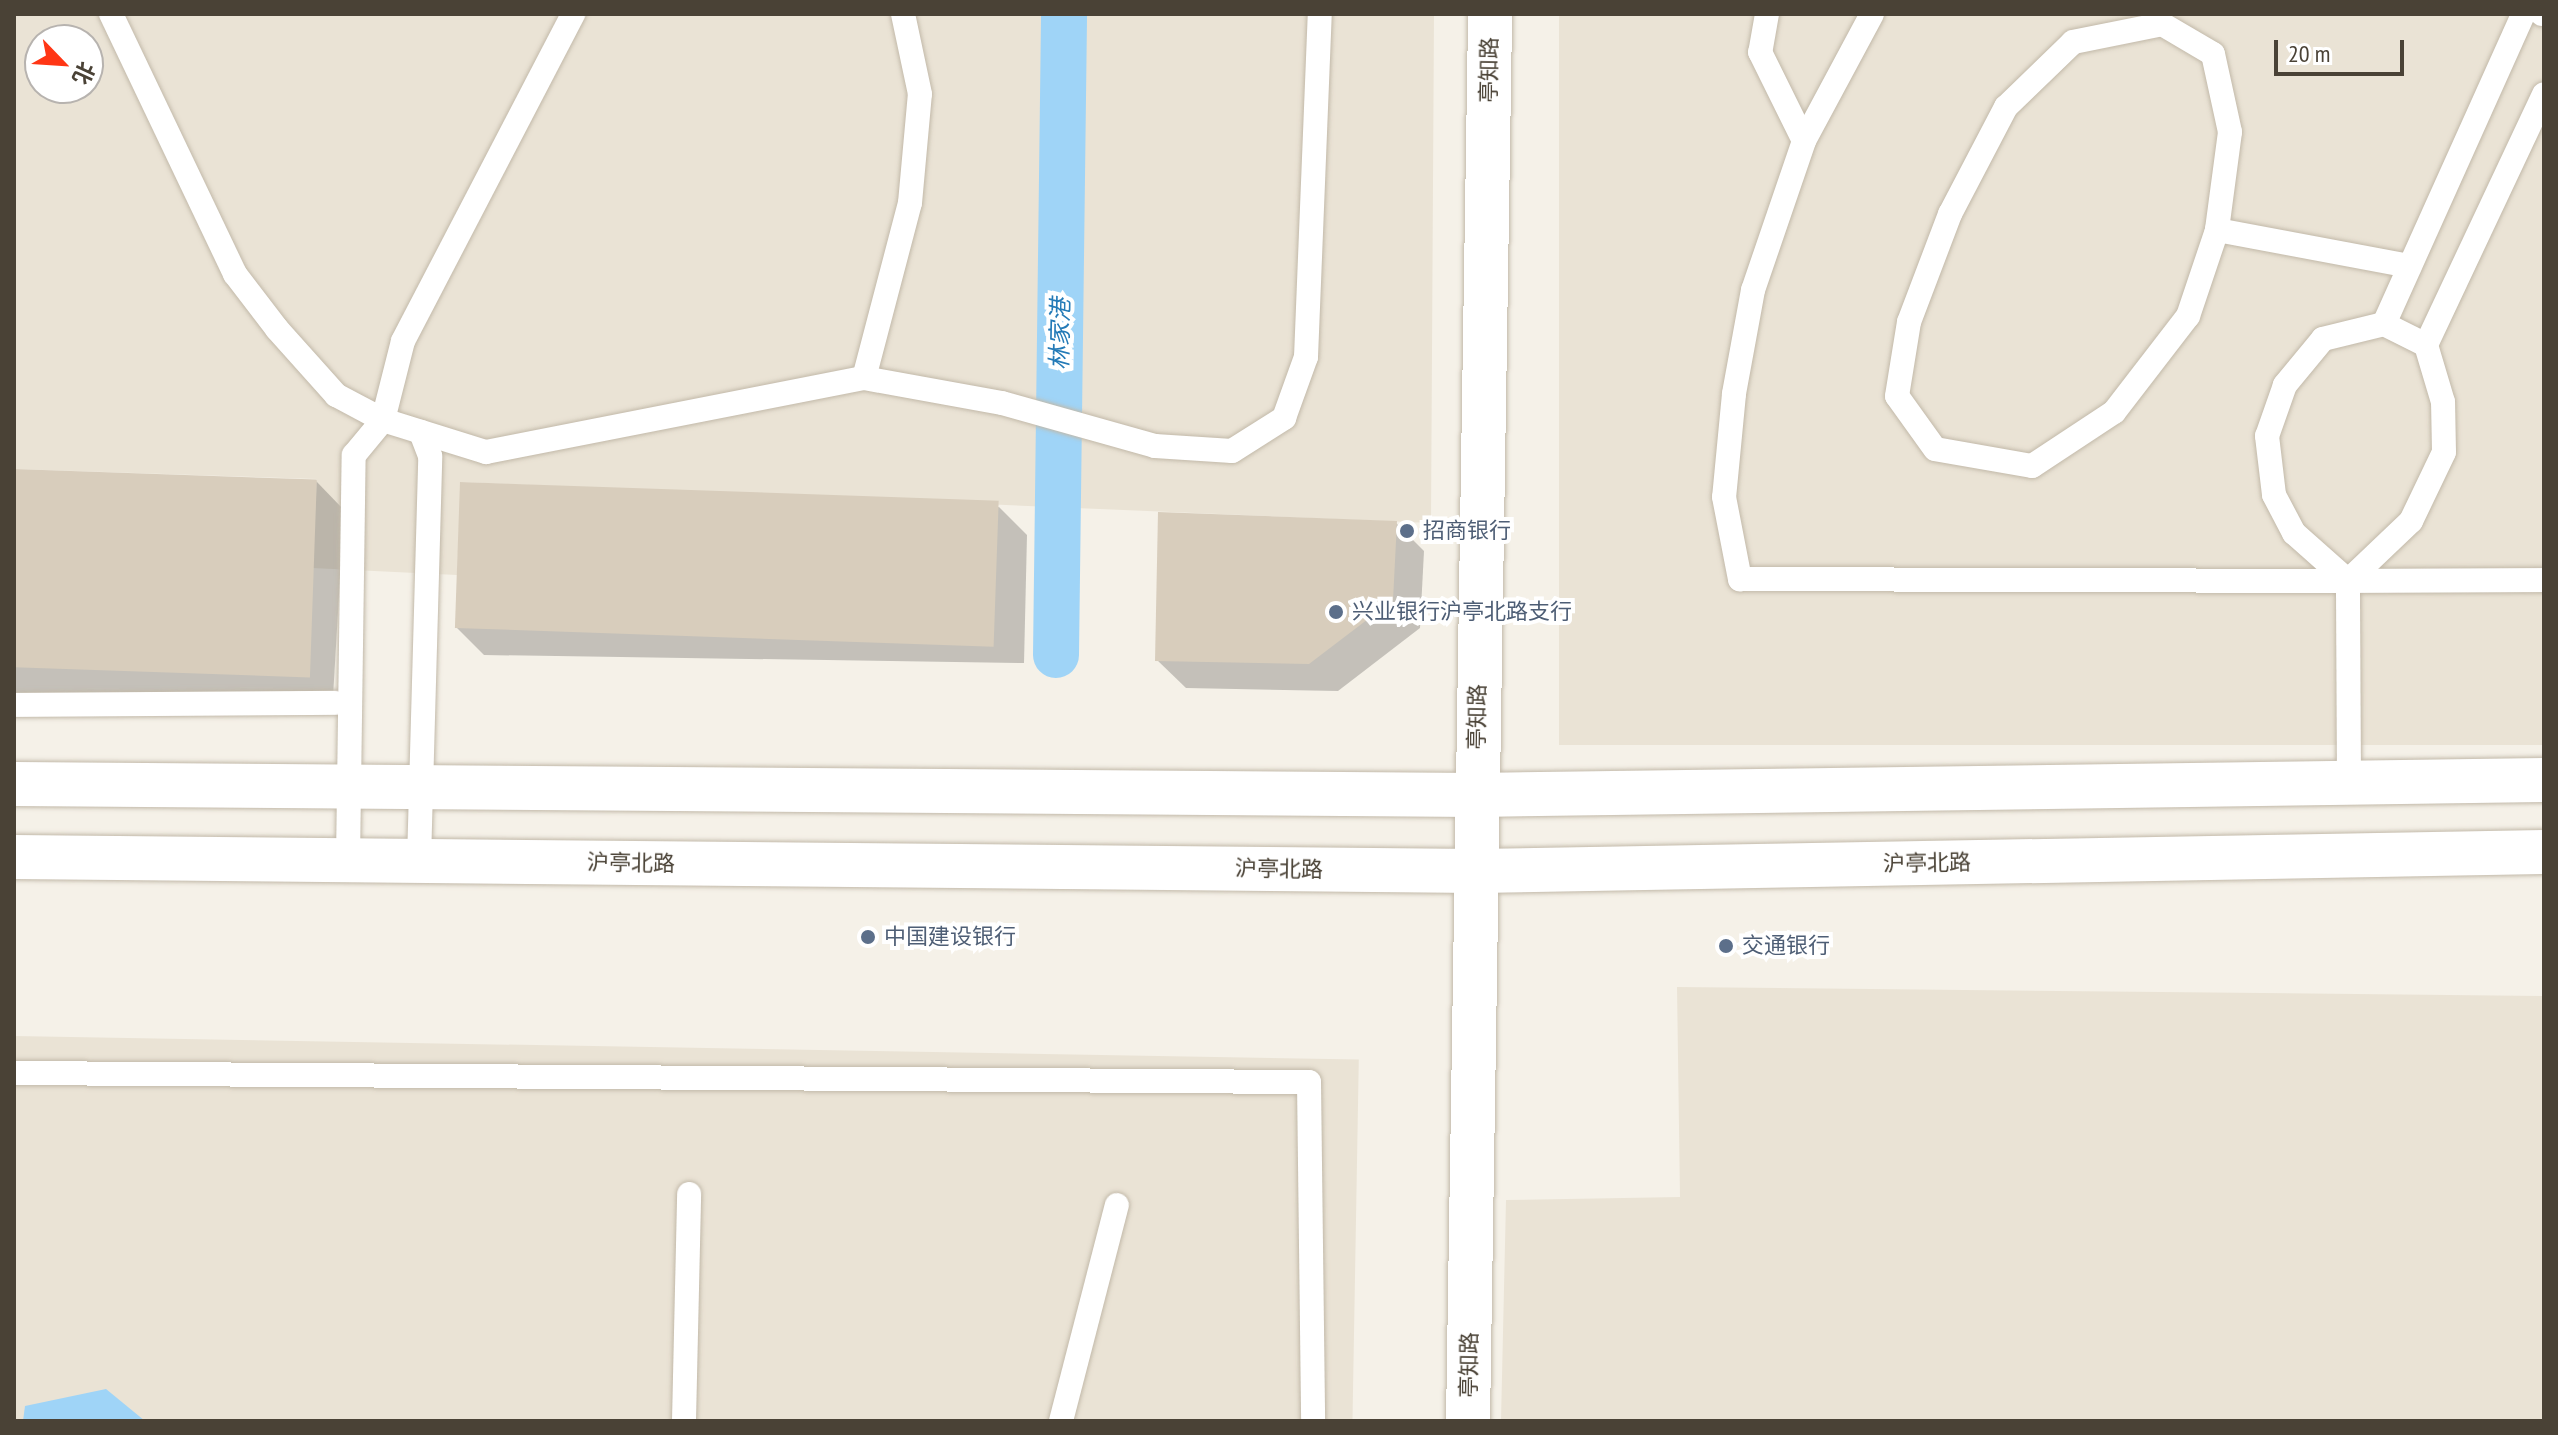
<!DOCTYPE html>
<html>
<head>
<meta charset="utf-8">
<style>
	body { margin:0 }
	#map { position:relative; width:2558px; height:1435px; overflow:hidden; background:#f5f1e8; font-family:"PT Sans Narrow","Noto Sans SC",sans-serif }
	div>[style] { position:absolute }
	.residential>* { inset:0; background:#eae3d5; transform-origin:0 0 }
	.water>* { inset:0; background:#9fd4f7 }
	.shadow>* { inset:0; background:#0003 }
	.canal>* { height:46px; margin:-23px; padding:0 23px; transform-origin:23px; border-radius:23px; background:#9fd4f7 }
	.building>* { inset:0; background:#d8cdbc; transform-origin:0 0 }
	.roads { filter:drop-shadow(0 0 2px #c2b9a9) drop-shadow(0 0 2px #c2b9a9) }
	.service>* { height:24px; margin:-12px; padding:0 12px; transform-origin:12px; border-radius:12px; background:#fff }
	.tertiary>* { height:44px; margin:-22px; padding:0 22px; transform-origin:22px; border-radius:22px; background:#fff }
	.dots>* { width:22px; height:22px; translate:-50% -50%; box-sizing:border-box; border:4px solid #fff; border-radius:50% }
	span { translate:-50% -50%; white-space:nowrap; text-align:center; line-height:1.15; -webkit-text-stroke:8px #fff; paint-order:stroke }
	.street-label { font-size:22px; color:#4a4236 }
	.service-label { font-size:22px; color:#4e5e75 }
	.left { translate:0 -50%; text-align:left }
	.water-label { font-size:24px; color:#237ab7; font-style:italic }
	.frame { position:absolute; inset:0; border:16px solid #4a4236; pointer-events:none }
	.north { position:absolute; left:24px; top:24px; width:80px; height:80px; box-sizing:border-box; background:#fff; border:2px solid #b7b3af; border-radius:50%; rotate:115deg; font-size:22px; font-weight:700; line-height:32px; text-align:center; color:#4a4236 }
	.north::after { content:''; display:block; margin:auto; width:28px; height:36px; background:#ff3615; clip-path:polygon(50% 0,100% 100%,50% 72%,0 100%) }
	.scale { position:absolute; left:2274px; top:40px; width:130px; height:36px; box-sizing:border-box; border:4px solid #4a4236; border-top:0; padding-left:10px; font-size:24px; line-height:28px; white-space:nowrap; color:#4a4236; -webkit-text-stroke:6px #fff; paint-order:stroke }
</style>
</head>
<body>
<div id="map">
	<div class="residential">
		<i style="clip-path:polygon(evenodd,14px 14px,1434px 14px,1431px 523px,461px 482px,457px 575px,312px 568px,317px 479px,14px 469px,14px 14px,40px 40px,88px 40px,88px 88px,40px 88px,40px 40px)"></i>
		<i style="left:1559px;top:14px;width:985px;height:731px"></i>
		<i style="clip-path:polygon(1677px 987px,2544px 996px,2544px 1421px,1501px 1421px,1506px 1200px,1680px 1197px)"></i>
		<i style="left:14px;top:1036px;width:1345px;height:385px;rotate:1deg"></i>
	</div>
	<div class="water">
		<i style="clip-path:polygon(106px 1389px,145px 1421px,23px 1421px,25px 1406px)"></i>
	</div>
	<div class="shadow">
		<i style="clip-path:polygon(14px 471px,316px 481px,344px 510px,333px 697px,14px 694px)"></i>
		<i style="clip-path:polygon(999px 507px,1027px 535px,1024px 663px,484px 655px,456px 627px)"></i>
		<i style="clip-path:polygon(1396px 523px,1424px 551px,1420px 628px,1338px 691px,1186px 688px,1157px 660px)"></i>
	</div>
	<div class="canal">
		<i style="left:1056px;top:655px;width:641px;rotate:-89.28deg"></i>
	</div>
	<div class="building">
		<i style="left:14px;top:469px;width:303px;height:198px;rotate:2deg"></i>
		<i style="left:460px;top:482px;width:539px;height:146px;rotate:2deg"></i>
		<i style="clip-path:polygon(1158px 512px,1397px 521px,1393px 600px,1309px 664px,1155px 661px)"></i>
	</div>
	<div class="roads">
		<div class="service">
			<i style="left:111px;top:14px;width:288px;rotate:64.5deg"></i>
			<i style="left:235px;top:274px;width:69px;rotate:52.6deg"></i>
			<i style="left:277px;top:329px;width:89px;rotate:48.2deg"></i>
			<i style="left:336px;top:395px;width:53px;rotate:28deg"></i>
			<i style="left:383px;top:420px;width:108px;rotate:17.3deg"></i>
			<i style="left:486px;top:452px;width:385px;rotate:-11.1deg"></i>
			<i style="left:864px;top:378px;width:140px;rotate:10.3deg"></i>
			<i style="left:1002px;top:403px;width:159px;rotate:15.7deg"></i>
			<i style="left:1155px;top:446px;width:77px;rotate:3.7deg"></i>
			<i style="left:1232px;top:451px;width:62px;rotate:-32.4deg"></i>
			<i style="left:1284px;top:418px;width:65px;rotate:-70.2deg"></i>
			<i style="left:1306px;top:357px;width:343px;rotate:-87.7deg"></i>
			<i style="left:1767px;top:14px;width:39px;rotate:100deg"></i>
			<i style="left:1760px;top:52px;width:99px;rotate:63.7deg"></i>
			<i style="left:1872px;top:14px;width:144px;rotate:118.2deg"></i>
			<i style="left:1804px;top:141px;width:157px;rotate:108.9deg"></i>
			<i style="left:1753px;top:290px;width:106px;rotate:100.4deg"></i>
			<i style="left:1734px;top:394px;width:103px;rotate:95.5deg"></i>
			<i style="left:1724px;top:497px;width:84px;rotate:79deg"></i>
			<i style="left:1740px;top:579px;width:608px;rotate:0.19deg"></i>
			<i style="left:2348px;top:581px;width:87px;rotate:-43.6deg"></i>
			<i style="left:2411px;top:521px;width:76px;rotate:-64.4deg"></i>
			<i style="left:2444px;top:452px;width:50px;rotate:-91.1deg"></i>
			<i style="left:2443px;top:402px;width:59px;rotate:-106.6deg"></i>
			<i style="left:2426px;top:345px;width:47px;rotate:-153.4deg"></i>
			<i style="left:2384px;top:324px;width:63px;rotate:166.2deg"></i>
			<i style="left:2323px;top:339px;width:60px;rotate:129.6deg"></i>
			<i style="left:2285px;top:385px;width:54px;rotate:109.4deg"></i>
			<i style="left:2267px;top:436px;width:59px;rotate:83.2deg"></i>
			<i style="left:2274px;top:495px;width:43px;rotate:62.2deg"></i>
			<i style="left:2294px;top:533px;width:72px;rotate:41.6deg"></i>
			<i style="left:2542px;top:14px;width:2px"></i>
			<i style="left:2162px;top:24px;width:59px;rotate:30.5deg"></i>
			<i style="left:2213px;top:54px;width:80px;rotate:77.7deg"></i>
			<i style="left:2230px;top:132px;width:99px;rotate:97.6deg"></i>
			<i style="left:2217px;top:230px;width:91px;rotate:108.6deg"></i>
			<i style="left:2188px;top:316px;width:121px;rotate:127.6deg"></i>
			<i style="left:2114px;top:412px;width:98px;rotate:146.6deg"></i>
			<i style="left:2032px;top:466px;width:98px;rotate:-170.1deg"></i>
			<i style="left:1935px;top:449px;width:65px;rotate:-125.6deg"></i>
			<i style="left:1897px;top:396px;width:75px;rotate:-80.8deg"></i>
			<i style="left:1909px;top:322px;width:116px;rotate:-69.2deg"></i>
			<i style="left:1950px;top:214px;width:121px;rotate:-62.4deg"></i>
			<i style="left:2006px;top:107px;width:93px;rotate:-44.1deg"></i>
			<i style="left:2073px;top:42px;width:91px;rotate:-11.4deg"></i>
			<i style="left:2217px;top:230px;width:196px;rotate:10.6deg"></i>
			<i style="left:2384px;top:324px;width:340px;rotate:-65.8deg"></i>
			<i style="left:2426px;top:345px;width:277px;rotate:-64.8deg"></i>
			<i style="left:864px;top:378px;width:181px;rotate:-75.3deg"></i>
			<i style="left:910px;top:203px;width:109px;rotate:-84.8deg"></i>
			<i style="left:920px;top:94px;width:82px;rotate:-102deg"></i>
			<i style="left:14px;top:705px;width:321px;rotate:-0.4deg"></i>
			<i style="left:2349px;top:782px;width:201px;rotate:-90.3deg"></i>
			<i style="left:2348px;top:581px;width:196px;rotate:-0.3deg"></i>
			<i style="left:348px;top:860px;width:405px;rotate:-89.2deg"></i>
			<i style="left:354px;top:455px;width:45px;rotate:-50.4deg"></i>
			<i style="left:383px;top:420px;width:81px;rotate:-75.8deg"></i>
			<i style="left:403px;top:341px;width:369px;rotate:-62.5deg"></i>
			<i style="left:419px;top:861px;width:405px;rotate:-88.4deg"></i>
			<i style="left:430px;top:456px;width:26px;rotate:-111deg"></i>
			<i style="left:14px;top:1073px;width:1295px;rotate:0.4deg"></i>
			<i style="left:1309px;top:1082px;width:339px;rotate:89.3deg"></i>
			<i style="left:684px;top:1421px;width:227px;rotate:-88.7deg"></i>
			<i style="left:1061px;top:1421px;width:223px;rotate:-75.5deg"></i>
		</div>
		<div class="tertiary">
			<i style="left:14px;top:784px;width:1462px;rotate:0.43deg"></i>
			<i style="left:1476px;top:795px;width:1068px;rotate:-0.8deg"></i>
			<i style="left:14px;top:857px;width:1463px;rotate:0.55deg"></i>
			<i style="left:1477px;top:871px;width:1067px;rotate:-1.02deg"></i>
			<i style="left:1468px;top:1421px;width:1407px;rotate:-89.1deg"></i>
		</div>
	</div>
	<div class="dots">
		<i style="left:1407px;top:531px;background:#5c6f8a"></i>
		<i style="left:1336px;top:612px;background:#5c6f8a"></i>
		<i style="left:868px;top:937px;background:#5c6f8a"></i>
		<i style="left:1726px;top:946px;background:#5c6f8a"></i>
	</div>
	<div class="street-label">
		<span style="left:1489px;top:70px;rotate:-89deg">亭知路</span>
		<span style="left:1477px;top:717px;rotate:-89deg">亭知路</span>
		<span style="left:631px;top:863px;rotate:1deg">沪亭北路</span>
		<span style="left:1927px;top:863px;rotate:-1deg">沪亭北路</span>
		<span style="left:1279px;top:869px;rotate:1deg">沪亭北路</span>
		<span style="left:1469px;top:1365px;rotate:-89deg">亭知路</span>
	</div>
	<div class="service-label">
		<span class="left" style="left:1423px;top:531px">招商银行</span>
		<span class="left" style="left:1352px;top:612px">兴业银行沪亭北路支行</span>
		<span class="left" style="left:884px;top:937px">中国建设银行</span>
		<span class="left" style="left:1742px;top:946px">交通银行</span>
	</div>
	<div class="water-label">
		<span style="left:1060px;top:334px;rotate:-89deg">林家港</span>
	</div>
	<div class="frame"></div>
	<div class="north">北</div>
	<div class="scale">20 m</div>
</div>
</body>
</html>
